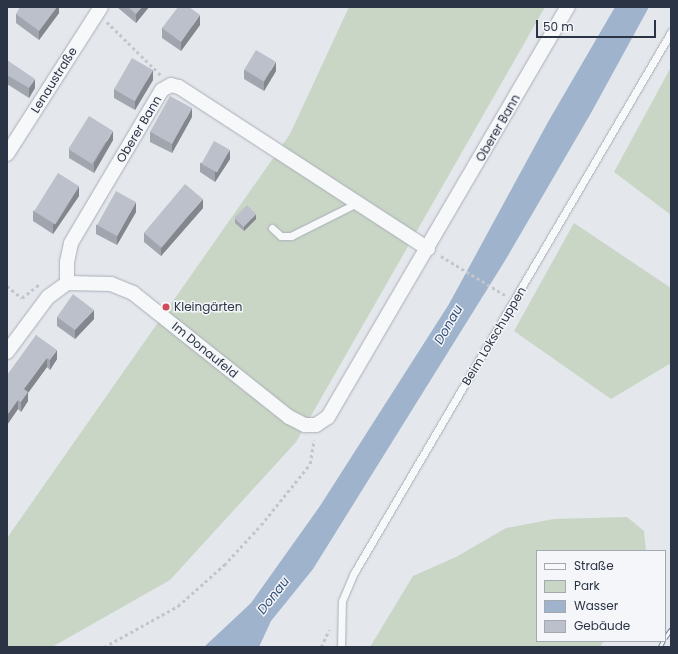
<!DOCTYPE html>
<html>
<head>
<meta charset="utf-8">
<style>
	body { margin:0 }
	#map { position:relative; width:678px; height:654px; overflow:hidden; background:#e4e7ec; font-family:Poppins,sans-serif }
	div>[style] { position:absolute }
	.green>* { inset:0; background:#c9d6c5 }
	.water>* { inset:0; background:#9fb4cc }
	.path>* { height:2.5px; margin-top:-1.25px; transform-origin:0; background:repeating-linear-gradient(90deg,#c2c5cb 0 3px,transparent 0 6px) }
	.roads { filter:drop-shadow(0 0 1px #a9aeb7) drop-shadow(0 0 1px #a9aeb7) }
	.lane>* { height:7px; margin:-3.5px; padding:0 3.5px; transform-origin:3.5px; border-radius:3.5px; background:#f7f8fa }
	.street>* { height:14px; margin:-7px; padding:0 7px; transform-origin:7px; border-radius:7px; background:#f7f8fa }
	.rail>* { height:4.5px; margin-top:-2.25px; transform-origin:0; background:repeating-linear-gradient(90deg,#f4f6f9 0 9px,#7d8696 0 18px); box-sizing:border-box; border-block:1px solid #7d8696 }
	.wall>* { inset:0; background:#a1a5ae }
	.shaded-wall>* { inset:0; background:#83868d }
	.building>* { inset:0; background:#bbc0ca; transform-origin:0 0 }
	.dots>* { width:11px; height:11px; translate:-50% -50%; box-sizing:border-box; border:2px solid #f4f6f9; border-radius:50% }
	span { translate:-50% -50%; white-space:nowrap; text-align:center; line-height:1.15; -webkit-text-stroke:3px #f4f6f9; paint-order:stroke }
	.street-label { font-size:12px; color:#2b3445 }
	.poi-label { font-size:12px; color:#2b3445 }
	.left { translate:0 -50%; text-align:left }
	.water-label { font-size:13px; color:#34527a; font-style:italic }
	.frame { position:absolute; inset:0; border:8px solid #2b3445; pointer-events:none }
	.legend { position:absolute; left:536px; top:550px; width:130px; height:92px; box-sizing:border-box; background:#f4f6f9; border:1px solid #a4a8b1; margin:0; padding:5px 7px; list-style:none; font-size:12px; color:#2b3445 }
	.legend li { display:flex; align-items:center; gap:8px; height:20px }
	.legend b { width:20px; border:1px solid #a4a8b1 }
	.scale { position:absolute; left:536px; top:20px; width:120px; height:18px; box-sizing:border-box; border:2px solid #2b3445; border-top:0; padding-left:5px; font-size:12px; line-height:14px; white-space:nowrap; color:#2b3445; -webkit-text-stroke:3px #f4f6f9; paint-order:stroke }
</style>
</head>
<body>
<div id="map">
	<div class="green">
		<i style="clip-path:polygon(349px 7px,545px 7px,296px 442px,170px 580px,52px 647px,7px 647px,7px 538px,290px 134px)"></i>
		<i style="clip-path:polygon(671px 67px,671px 215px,614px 172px)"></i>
		<i style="clip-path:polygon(574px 223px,671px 288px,671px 363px,611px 399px,514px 331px)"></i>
		<i style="clip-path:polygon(627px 517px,644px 531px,646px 551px,537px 551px,537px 641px,604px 641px,600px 647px,370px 647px,413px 576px,456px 557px,506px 528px,554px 519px)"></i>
	</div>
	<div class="water">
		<i style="clip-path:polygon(615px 7px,649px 7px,591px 113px,506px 259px,313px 569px,271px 621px,259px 647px,204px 647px,251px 603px,320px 506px,449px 304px,548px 122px)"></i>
	</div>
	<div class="path">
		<i style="left:107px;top:22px;width:76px;rotate:44.5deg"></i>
		<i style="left:441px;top:256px;width:75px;rotate:31.4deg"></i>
		<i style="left:7px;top:286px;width:19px;rotate:39deg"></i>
		<i style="left:22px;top:298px;width:22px;rotate:-39deg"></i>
		<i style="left:104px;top:647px;width:85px;rotate:-29deg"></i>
		<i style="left:178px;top:606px;width:62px;rotate:-41.7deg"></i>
		<i style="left:224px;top:565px;width:54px;rotate:-47.2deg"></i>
		<i style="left:261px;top:525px;width:78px;rotate:-51.2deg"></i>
		<i style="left:310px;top:464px;width:24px;rotate:-81deg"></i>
		<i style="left:321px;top:647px;width:19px;rotate:-65deg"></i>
	</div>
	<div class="roads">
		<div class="lane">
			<i style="left:272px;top:228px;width:12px;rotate:42deg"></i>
			<i style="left:281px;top:236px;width:10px"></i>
			<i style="left:291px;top:236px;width:74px;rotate:-26.6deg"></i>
			<i style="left:341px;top:647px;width:46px;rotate:-88.8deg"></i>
			<i style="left:342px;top:601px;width:30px;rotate:-67deg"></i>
			<i style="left:354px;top:573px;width:627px;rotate:-59.63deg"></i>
		</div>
		<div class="street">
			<i style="left:7px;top:154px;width:174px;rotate:-57.4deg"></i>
			<i style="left:67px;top:283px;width:44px;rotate:1.3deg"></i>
			<i style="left:111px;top:284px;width:24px;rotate:22deg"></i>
			<i style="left:133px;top:293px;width:199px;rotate:38.5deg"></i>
			<i style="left:289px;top:417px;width:18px;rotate:27deg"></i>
			<i style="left:305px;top:425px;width:11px"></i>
			<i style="left:316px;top:425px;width:14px;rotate:-34deg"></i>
			<i style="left:328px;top:417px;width:475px;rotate:-59.7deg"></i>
			<i style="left:67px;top:283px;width:21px;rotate:-90deg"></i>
			<i style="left:67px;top:262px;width:19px;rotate:-78deg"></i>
			<i style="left:71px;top:243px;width:178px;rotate:-59.3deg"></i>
			<i style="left:162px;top:90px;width:10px;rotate:-29deg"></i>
			<i style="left:171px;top:85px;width:8px;rotate:14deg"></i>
			<i style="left:179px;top:87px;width:297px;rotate:33deg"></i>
			<i style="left:7px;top:352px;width:69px;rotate:-53.3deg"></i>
			<i style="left:48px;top:297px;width:24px;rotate:-36deg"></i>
		</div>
	</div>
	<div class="rail">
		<i style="left:665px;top:638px;width:11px;rotate:-56deg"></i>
		<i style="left:660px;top:647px;width:7px;rotate:-63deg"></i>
	</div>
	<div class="wall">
		<i style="clip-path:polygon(59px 7px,59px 13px,39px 40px,16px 23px,16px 14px)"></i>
		<i style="clip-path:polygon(117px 7px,149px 7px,136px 23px)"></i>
		<i style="clip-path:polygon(200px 25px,181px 51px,162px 38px,162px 28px)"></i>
		<i style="clip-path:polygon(7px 60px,35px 88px,29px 98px,7px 84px)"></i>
		<i style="clip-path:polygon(244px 70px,276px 71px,264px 91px,244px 79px)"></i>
		<i style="clip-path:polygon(153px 80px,135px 110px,114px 98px,114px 89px)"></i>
		<i style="clip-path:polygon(192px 117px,172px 153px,150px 142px,150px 132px)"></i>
		<i style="clip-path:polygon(113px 140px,94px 173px,69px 158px,69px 149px)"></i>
		<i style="clip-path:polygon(230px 159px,215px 182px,200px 172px,200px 163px)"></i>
		<i style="clip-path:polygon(79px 196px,53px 234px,33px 221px,33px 211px)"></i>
		<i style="clip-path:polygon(203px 208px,161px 256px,144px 242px,144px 233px)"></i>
		<i style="clip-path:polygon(136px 212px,117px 245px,96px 234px,96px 225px)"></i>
		<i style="clip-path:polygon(235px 218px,256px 219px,244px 231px,235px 223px)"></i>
		<i style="clip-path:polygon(57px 317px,94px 319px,75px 339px,57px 326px)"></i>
		<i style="clip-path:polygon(36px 335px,57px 359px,50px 370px,47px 367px,28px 393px,28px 401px,21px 412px,18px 409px,7px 425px)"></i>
	</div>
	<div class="shaded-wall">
		<i style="clip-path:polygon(57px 7px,59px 7px,59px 13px,39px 40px,39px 31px)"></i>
		<i style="clip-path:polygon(142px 7px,149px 7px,136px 23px,136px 14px)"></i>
		<i style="clip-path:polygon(200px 15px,200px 25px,181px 51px,181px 42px)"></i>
		<i style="clip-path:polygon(276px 62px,276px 71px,264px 91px,264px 82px)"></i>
		<i style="clip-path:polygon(153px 70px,153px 80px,135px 110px,135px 101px)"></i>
		<i style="clip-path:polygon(35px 79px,35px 88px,29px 98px,29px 88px)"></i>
		<i style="clip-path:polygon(192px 108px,192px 117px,172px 153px,172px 144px)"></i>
		<i style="clip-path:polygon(113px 131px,113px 140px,94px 173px,94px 163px)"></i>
		<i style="clip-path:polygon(230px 150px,230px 159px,215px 182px,215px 172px)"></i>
		<i style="clip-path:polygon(79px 186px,79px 196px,53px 234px,53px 225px)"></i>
		<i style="clip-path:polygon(203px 199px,203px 208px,161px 256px,161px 247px)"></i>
		<i style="clip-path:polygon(136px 202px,136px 212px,117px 245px,117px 236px)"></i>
		<i style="clip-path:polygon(256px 214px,256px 219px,244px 231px,244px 227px)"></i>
		<i style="clip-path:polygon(94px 310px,94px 319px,75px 339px,75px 330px)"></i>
		<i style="clip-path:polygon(57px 350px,57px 359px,50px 370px,50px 360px)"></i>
		<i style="clip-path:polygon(47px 358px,47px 367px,28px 393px,28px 401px,21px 412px,21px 402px,24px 389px)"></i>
		<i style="clip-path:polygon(18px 400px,18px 409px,7px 425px,7px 415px)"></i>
	</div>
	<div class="building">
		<i style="clip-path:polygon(20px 7px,57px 7px,39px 31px,16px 14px)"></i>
		<i style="clip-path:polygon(128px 7px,142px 7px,136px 14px)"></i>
		<i style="clip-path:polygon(178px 7px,189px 7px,200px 15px,181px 42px,162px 28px)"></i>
		<i style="left:256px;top:50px;width:23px;height:23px;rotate:31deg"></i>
		<i style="left:132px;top:58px;width:24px;height:36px;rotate:30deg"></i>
		<i style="clip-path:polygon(7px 60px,35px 79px,29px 88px,7px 75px)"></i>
		<i style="left:170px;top:96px;width:25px;height:41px;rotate:29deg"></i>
		<i style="left:89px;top:116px;width:28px;height:39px;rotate:32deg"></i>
		<i style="left:214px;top:141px;width:18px;height:26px;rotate:29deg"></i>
		<i style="left:58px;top:173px;width:25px;height:45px;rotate:32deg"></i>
		<i style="left:185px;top:184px;width:23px;height:64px;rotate:40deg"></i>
		<i style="left:116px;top:191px;width:23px;height:39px;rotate:29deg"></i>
		<i style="left:247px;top:205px;width:13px;height:18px;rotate:45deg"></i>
		<i style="clip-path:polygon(73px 294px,94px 310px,75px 330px,57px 317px)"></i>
		<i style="clip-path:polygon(36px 335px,57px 350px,50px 360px,47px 358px,24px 389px,28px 392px,21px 402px,18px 400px,7px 415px,7px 375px)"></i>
	</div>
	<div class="dots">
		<i style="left:166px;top:307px;background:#d1495b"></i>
	</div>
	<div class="street-label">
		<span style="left:54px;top:80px;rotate:-58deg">Lenaustraße</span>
		<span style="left:498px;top:128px;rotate:-60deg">Oberer Bann</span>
		<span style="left:139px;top:129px;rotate:-59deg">Oberer Bann</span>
		<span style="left:494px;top:336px;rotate:-59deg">Beim Lokschuppen</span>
		<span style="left:205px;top:350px;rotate:39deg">Im Donaufeld</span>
	</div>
	<div class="poi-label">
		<span class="left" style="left:174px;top:307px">Kleingärten</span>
	</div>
	<div class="water-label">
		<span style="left:449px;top:325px;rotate:-60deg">Donau</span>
		<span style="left:274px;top:596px;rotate:-52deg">Donau</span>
	</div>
	<div class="frame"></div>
	<ul class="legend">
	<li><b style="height:5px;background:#f7f8fa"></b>Straße</li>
	<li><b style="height:11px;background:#c9d6c5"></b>Park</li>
	<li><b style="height:11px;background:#9fb4cc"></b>Wasser</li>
	<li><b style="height:11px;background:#bbc0ca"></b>Gebäude</li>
	</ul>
	<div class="scale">50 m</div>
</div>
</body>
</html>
